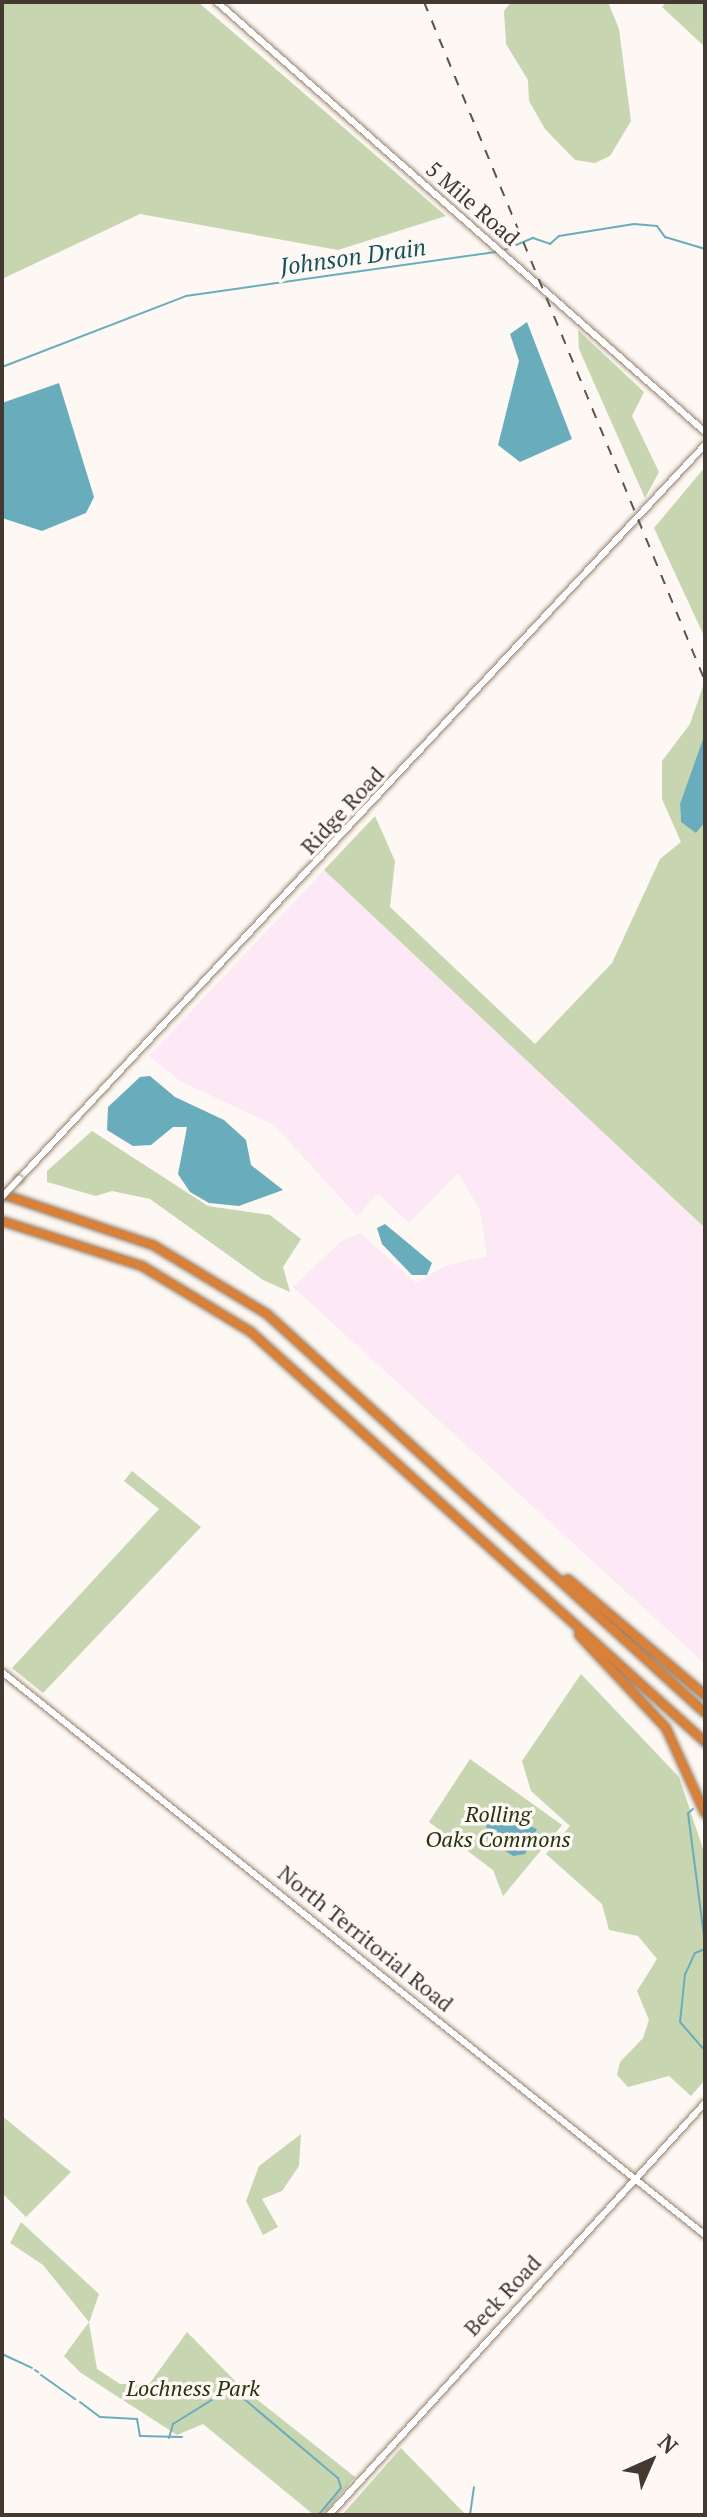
<!DOCTYPE html>
<html>
<head>
<meta charset="utf-8">
<style>
	body { margin:0 }
	#map { position:relative; width:707px; height:2517px; overflow:hidden; background:#fdf8f3; font-family:"PT Serif",serif }
	div>[style] { position:absolute }
	.industrial>* { inset:0; background:#fde8f6 }
	.green>* { inset:0; background:#c7d6b1 }
	.water>* { inset:0; background:#69adbd }
	.stream>* { height:2px; margin:-1px; padding:0 1px; transform-origin:1px; border-radius:1px; background:#69adbd }
	.roads { filter:drop-shadow(0 0 2px #96806c) drop-shadow(0 0 2px #96806c) }
	.secondary>* { height:6px; margin:-3px; padding:0 3px; transform-origin:3px; border-radius:3px; background:#fff }
	.highway>* { height:8px; margin:-4px; padding:0 4px; transform-origin:4px; border-radius:4px; background:#d98139 }
	.rail>* { height:2px; margin-top:-1px; transform-origin:0; background:repeating-linear-gradient(90deg,#5d544c 0 10px,transparent 0 20px) }
	.bridges { filter:drop-shadow(0 0 2px #96806c) drop-shadow(0 0 2px #96806c) }
	.secondary-bridge>* { height:6px; margin:-3px; padding:0 3px; transform-origin:3px; border-radius:3px; background:#fff }
	span { translate:-50% -50%; white-space:nowrap; text-align:center; line-height:1.15; -webkit-text-stroke:7px #fdf8f3; paint-order:stroke }
	.street-label { font-size:22px; color:#433931 }
	.park-label { font-size:22px; color:#27340e; font-style:italic }
	.water-label { font-size:24px; color:#17515d; font-style:italic }
	.frame { position:absolute; inset:0; border:4px solid #433931; pointer-events:none }
	.north { position:absolute; left:611px; top:2421px; width:80px; height:80px; -webkit-text-stroke:6px #fdf8f3; paint-order:stroke; rotate:45deg; font-size:22px; font-weight:700; line-height:32px; text-align:center; color:#433931 }
	.north::after { content:''; display:block; margin:auto; width:28px; height:36px; background:#433931; clip-path:polygon(50% 0,100% 100%,50% 72%,0 100%) }
</style>
</head>
<body>
<div id="map">
	<div class="industrial">
		<i style="clip-path:polygon(324px 870px,705px 1228px,705px 1664px,293px 1287px,340px 1242px,360px 1233px,416px 1283px,445px 1266px,487px 1256px,480px 1210px,458px 1173px,409px 1223px,378px 1194px,357px 1216px,274px 1125px,180px 1081px,149px 1056px)"></i>
	</div>
	<div class="green">
		<i style="clip-path:polygon(2px 2px,198px 2px,446px 216px,338px 250px,140px 214px,2px 279px)"></i>
		<i style="clip-path:polygon(511px 2px,608px 2px,619px 29px,631px 121px,610px 156px,595px 163px,575px 160px,545px 129px,529px 101px,528px 80px,506px 44px,504px 11px)"></i>
		<i style="clip-path:polygon(667px 2px,705px 2px,705px 47px,662px 7px)"></i>
		<i style="clip-path:polygon(578px 330px,644px 392px,632px 416px,659px 472px,645px 498px,579px 349px)"></i>
		<i style="clip-path:polygon(705px 467px,705px 638px,654px 528px)"></i>
		<i style="clip-path:polygon(705px 680px,705px 733px,680px 805px,681px 822px,705px 822px,705px 1228px,324px 870px,375px 816px,395px 861px,390px 907px,535px 1044px,612px 963px,660px 859px,681px 842px,662px 799px,662px 761px,690px 724px)"></i>
		<i style="clip-path:polygon(92px 1131px,208px 1206px,270px 1215px,301px 1239px,283px 1267px,290px 1292px,263px 1280px,150px 1199px,112px 1191px,96px 1196px,47px 1182px,47px 1171px)"></i>
		<i style="clip-path:polygon(132px 1471px,201px 1527px,43px 1693px,12px 1668px,159px 1509px,124px 1481px)"></i>
		<i style="clip-path:polygon(581px 1674px,679px 1777px,705px 1855px,705px 2080px,691px 2096px,669px 2076px,628px 2087px,617px 2075px,620px 2062px,643px 2038px,649px 2020px,637px 1991px,657px 1959px,638px 1936px,609px 1930px,602px 1904px,546px 1854px,570px 1826px,531px 1791px,524px 1768px,522px 1761px)"></i>
		<i style="clip-path:polygon(470px 1759px,562px 1825px,503px 1896px,493px 1870px,429px 1822px)"></i>
		<i style="clip-path:polygon(2px 2116px,71px 2172px,26px 2217px,2px 2193px)"></i>
		<i style="clip-path:polygon(301px 2134px,299px 2166px,282px 2191px,262px 2199px,278px 2227px,263px 2235px,246px 2201px,259px 2166px)"></i>
		<i style="clip-path:polygon(21px 2222px,99px 2294px,89px 2323px,97px 2369px,120px 2384px,150px 2383px,187px 2332px,239px 2385px,355px 2477px,323px 2515px,314px 2515px,203px 2424px,177px 2435px,81px 2373px,64px 2356px,89px 2322px,43px 2265px,10px 2243px)"></i>
		<i style="clip-path:polygon(401px 2448px,466px 2515px,342px 2515px)"></i>
	</div>
	<div class="water">
		<i style="clip-path:polygon(527px 322px,572px 439px,520px 462px,498px 445px,519px 361px,510px 334px)"></i>
		<i style="clip-path:polygon(59px 383px,94px 497px,86px 513px,42px 531px,2px 518px,2px 403px)"></i>
		<i style="clip-path:polygon(705px 733px,705px 822px,696px 833px,681px 822px,680px 804px)"></i>
		<i style="clip-path:polygon(150px 1076px,175px 1097px,224px 1120px,246px 1140px,251px 1165px,283px 1190px,239px 1206px,209px 1203px,190px 1192px,178px 1174px,187px 1127px,173px 1127px,151px 1145px,133px 1146px,107px 1130px,108px 1107px,140px 1077px)"></i>
		<i style="clip-path:polygon(385px 1224px,432px 1263px,427px 1275px,412px 1275px,382px 1244px,377px 1228px)"></i>
		<i style="clip-path:polygon(497px 1811px,537px 1829px,525px 1854px,513px 1856px,486px 1837px,487px 1817px)"></i>
	</div>
	<div class="stream">
		<i style="left:502px;top:251px;width:34px;rotate:-23deg"></i>
		<i style="left:533px;top:238px;width:18px;rotate:19deg"></i>
		<i style="left:550px;top:244px;width:12px;rotate:-42deg"></i>
		<i style="left:559px;top:236px;width:76px;rotate:-9.1deg"></i>
		<i style="left:634px;top:224px;width:23px;rotate:5deg"></i>
		<i style="left:657px;top:226px;width:14px;rotate:54deg"></i>
		<i style="left:665px;top:237px;width:42px;rotate:16.7deg"></i>
		<i style="left:2px;top:367px;width:197px;rotate:-21.1deg"></i>
		<i style="left:186px;top:296px;width:313px;rotate:-8.1deg"></i>
		<i style="left:693px;top:1809px;width:6px;rotate:141deg"></i>
		<i style="left:688px;top:1813px;width:132px;rotate:82.6deg"></i>
		<i style="left:705px;top:1949px;width:11px;rotate:158deg"></i>
		<i style="left:695px;top:1953px;width:23px;rotate:115deg"></i>
		<i style="left:685px;top:1974px;width:48px;rotate:95.9deg"></i>
		<i style="left:680px;top:2022px;width:38px;rotate:49deg"></i>
		<i style="left:2px;top:2354px;width:33px;rotate:25deg"></i>
		<i style="left:35px;top:2370px;width:4px;rotate:34deg"></i>
		<i style="left:41px;top:2375px;width:42px;rotate:35.2deg"></i>
		<i style="left:80px;top:2402px;width:25px;rotate:37deg"></i>
		<i style="left:100px;top:2417px;width:37px;rotate:3deg"></i>
		<i style="left:137px;top:2419px;width:17px;rotate:80deg"></i>
		<i style="left:140px;top:2436px;width:42px;rotate:1.4deg"></i>
		<i style="left:169px;top:2438px;width:15px;rotate:-74deg"></i>
		<i style="left:173px;top:2424px;width:68px;rotate:-31.8deg"></i>
		<i style="left:231px;top:2388px;width:140px;rotate:40.1deg"></i>
		<i style="left:338px;top:2478px;width:10px;rotate:73deg"></i>
		<i style="left:341px;top:2488px;width:35px;rotate:130deg"></i>
		<i style="left:470px;top:2515px;width:28px;rotate:-82deg"></i>
	</div>
	<div class="roads">
		<div class="secondary">
			<i style="left:217px;top:2px;width:650px;rotate:41.38deg"></i>
			<i style="left:19px;top:1179px;width:1005px;rotate:-46.94deg"></i>
			<i style="left:2px;top:1672px;width:901px;rotate:38.69deg"></i>
			<i style="left:329px;top:2515px;width:558px;rotate:-47.62deg"></i>
		</div>
		<div class="highway">
			<i style="left:2px;top:1194px;width:159px;rotate:18.7deg"></i>
			<i style="left:153px;top:1245px;width:133px;rotate:31.2deg"></i>
			<i style="left:267px;top:1314px;width:592px;rotate:42.33deg"></i>
			<i style="left:2px;top:1221px;width:147px;rotate:17.8deg"></i>
			<i style="left:142px;top:1266px;width:127px;rotate:31.2deg"></i>
			<i style="left:251px;top:1332px;width:612px;rotate:42.08deg"></i>
			<i style="left:568px;top:1579px;width:180px;rotate:40.3deg"></i>
			<i style="left:579px;top:1635px;width:127px;rotate:46.9deg"></i>
			<i style="left:666px;top:1728px;width:94px;rotate:65.4deg"></i>
		</div>
	</div>
	<div class="rail">
		<i style="left:424px;top:2px;width:735px;rotate:67.52deg"></i>
	</div>
	<div class="bridges">
		<div class="secondary-bridge">
			<i style="left:2px;top:1197px;width:25px;rotate:-47deg"></i>
		</div>
	</div>
	<div class="street-label">
		<span style="left:473px;top:203px;rotate:41deg">5 Mile Road</span>
		<span style="left:342px;top:810px;rotate:-47deg">Ridge Road</span>
		<span style="left:366px;top:1938px;rotate:39deg">North Territorial Road</span>
		<span style="left:502px;top:2295px;rotate:-47deg">Beck Road</span>
	</div>
	<div class="park-label">
		<span style="left:498px;top:1826px">Rolling<br>Oaks Commons</span>
		<span style="left:193px;top:2388px">Lochness Park</span>
	</div>
	<div class="water-label">
		<span style="left:353px;top:257px;rotate:-8deg">Johnson Drain</span>
	</div>
	<div class="frame"></div>
	<div class="north">N</div>
</div>
</body>
</html>
